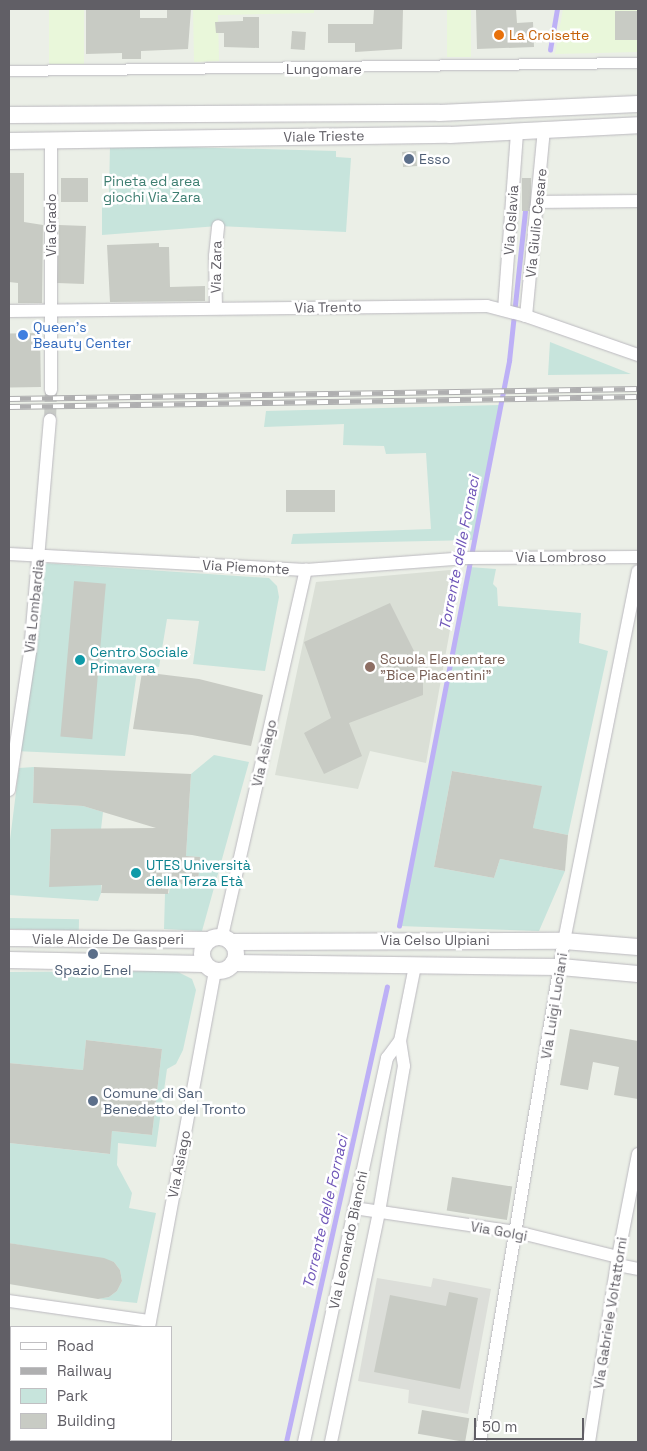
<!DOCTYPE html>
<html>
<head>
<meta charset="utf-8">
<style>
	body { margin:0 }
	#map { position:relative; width:647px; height:1451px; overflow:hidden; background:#ebefe7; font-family:"Space Grotesk",sans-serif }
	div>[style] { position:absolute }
	.industrial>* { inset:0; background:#dcded9 }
	.education>* { inset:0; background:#dadfd6 }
	.green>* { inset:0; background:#c7e4dc; transform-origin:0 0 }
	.sand>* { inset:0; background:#e9f7da; transform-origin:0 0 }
	.stream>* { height:4.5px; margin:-2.25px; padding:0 2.25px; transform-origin:2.25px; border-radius:2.25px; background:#bdb0f6 }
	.building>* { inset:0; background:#c8cbc4; transform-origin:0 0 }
	.minor-tunnel>* { height:12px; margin-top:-6px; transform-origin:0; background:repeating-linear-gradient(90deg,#c8cbc7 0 12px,transparent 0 18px) }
	.roads { filter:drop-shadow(0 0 1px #bbb9bf) drop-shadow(0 0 1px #bbb9bf) }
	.pedestrian>* { height:10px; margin:-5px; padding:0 5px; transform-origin:5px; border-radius:5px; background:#fff }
	.minor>* { height:12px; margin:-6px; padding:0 6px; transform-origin:6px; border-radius:6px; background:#fff }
	.tertiary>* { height:16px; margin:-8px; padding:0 8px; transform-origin:8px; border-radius:8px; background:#fff }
	.tertiary>.ring { margin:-8px; padding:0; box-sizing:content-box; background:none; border:16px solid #fff; border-radius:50% }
	.rail>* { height:5.5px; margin-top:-2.75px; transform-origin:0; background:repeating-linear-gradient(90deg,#fff 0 11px,#afafb0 0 22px); box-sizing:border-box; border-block:1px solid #afafb0 }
	.dots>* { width:14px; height:14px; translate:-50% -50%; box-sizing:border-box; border:2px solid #fff; border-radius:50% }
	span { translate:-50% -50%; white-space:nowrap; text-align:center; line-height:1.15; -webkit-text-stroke:5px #fff; paint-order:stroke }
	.food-label { font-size:14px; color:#c56008 }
	.left { translate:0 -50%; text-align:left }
	.street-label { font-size:14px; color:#615f66 }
	.service-label { font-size:14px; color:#4e5e75 }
	.park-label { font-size:14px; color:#3e7e71 }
	.shop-label { font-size:14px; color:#366cbe }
	.culture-label { font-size:14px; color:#0d838f }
	.education-label { font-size:14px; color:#785e54 }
	.water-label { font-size:15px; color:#6e55b8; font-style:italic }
	.frame { position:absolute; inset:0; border:10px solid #615f66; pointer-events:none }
	.legend { position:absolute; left:10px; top:1326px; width:162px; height:115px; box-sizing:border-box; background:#fff; border:1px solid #c0bfc2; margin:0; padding:6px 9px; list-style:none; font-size:15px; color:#615f66 }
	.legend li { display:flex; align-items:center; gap:10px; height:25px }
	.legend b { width:25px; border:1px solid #c0bfc2 }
	.scale { position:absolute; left:474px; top:1418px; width:110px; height:22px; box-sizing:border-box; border:2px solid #615f66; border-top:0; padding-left:6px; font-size:15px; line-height:18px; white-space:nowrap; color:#615f66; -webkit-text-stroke:4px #fff; paint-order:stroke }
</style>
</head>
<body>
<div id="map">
	<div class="industrial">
		<i style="clip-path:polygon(377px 1278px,431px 1287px,433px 1278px,491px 1289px,468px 1414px,408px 1403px,409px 1390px,358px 1381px)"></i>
	</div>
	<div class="education">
		<i style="clip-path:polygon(461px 569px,426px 763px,370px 751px,358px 789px,275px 775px,316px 582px)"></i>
	</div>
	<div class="green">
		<i style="clip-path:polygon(110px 145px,336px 151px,336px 157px,351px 158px,346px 232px,218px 226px,102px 235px,102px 199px,109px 193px)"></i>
		<i style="clip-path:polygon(550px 342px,631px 374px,548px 375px)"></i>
		<i style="clip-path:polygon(500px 405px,474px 540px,291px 544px,293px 534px,431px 529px,426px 453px,386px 454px,384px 446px,343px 445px,344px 424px,264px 427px,266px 411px)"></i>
		<i style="clip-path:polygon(44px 563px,269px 578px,277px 586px,279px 597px,265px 671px,193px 664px,199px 621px,167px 619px,159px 667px,138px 664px,125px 756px,15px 751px)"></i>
		<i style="clip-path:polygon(469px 567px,496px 569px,493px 584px,497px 588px,498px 606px,581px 613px,579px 643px,608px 651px,568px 835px,533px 828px,541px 786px,452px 771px,434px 867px,494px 878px,500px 859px,565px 871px,539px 931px,399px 926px)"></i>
		<i style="clip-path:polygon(214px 755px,249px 762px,202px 931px,164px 929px,165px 894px,169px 893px,170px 884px,198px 884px,200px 857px,186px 856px,191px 774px)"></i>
		<i style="clip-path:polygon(34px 767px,33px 803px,83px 806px,103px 812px,101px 829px,51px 829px,49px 887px,103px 852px,101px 893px,98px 901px,9px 895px,9px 848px,19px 768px)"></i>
		<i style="left:9px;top:918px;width:70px;height:11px;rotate:1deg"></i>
		<i style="clip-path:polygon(176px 971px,192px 979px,196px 990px,183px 1050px,176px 1064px,167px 1069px,156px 1147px,118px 1143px,117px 1165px,132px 1193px,129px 1208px,156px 1213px,137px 1303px,98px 1299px,109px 1297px,117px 1291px,122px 1281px,120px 1270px,114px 1262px,9px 1243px,9px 1143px,109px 1154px,112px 1131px,152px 1135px,162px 1049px,86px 1040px,83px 1070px,9px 1063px,9px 972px)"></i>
	</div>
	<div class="sand">
		<i style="left:49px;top:9px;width:35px;height:55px"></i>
		<i style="clip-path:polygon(193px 9px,314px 9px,314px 13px,218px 15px,219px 61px,194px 62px)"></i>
		<i style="left:447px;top:9px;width:24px;height:48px"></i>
		<i style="clip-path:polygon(563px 9px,638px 9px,638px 52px,555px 54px)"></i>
	</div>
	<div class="stream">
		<i style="left:550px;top:50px;width:42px;rotate:-80.3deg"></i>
		<i style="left:399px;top:926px;width:576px;rotate:-78.98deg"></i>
		<i style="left:509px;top:361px;width:150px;rotate:-83.9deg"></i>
		<i style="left:286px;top:1442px;width:466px;rotate:-77.5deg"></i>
	</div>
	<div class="building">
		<i style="clip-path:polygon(86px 9px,140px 9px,140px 18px,167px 18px,167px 9px,191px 9px,188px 49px,141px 51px,141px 59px,122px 59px,122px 53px,86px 54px)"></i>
		<i style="clip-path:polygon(516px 9px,517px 23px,533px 22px,534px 47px,477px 49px,476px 10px)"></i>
		<i style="clip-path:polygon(374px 10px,403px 10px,402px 49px,355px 52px,355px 43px,328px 43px,328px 24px,373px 24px)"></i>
		<i style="left:615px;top:11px;width:23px;height:29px"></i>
		<i style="clip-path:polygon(243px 17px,259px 17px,259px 48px,224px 47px,224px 33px,216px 33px,215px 22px,243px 21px)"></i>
		<i style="left:292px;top:31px;width:14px;height:18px;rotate:4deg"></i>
		<i style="left:416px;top:151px;width:15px;height:14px;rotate:86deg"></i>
		<i style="clip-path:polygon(9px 173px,24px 173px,24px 222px,43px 225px,42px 303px,18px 303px,18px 283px,9px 282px)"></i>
		<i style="left:61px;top:178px;width:27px;height:24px"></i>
		<i style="left:522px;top:178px;width:9px;height:33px"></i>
		<i style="left:59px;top:225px;width:27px;height:58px;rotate:2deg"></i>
		<i style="clip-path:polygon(159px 243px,159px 247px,169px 247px,170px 287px,205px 286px,205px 301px,110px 302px,107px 245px)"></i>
		<i style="left:40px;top:333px;width:54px;height:31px;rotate:89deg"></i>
		<i style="left:335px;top:490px;width:22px;height:49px;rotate:90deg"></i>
		<i style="left:74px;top:581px;width:32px;height:156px;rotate:5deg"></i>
		<i style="clip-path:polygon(390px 603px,423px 669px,423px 695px,349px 723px,362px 756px,324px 774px,304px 733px,331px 718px,304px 642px)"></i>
		<i style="clip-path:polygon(142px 672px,199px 679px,263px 695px,251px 746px,192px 735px,133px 729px)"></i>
		<i style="clip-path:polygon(34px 767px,191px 774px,186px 856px,200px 857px,198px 884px,169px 884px,168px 894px,101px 893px,102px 885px,49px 887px,51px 829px,156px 828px,83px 806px,33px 803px)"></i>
		<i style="clip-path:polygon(452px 771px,542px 786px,533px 828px,568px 835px,565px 871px,500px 859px,494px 878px,434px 867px)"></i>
		<i style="clip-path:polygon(570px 1029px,638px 1041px,638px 1099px,614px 1095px,619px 1067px,593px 1062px,588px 1090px,560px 1085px)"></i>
		<i style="clip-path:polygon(86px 1040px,162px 1049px,152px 1135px,112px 1131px,110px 1154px,9px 1143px,9px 1063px,83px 1070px)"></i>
		<i style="left:452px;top:1177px;width:61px;height:34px;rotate:9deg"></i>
		<i style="clip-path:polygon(9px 1243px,104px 1258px,114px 1262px,120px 1270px,122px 1281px,117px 1291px,109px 1297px,98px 1299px,9px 1284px)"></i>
		<i style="clip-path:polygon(449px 1292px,478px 1298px,460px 1389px,374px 1372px,390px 1295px,446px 1306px)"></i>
		<i style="left:422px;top:1410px;width:48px;height:24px;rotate:10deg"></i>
	</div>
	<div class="minor-tunnel">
		<i style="left:50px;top:420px;width:30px;rotate:-88deg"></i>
	</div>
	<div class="roads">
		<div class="pedestrian">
			<i style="left:9px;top:71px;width:629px;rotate:-0.73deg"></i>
		</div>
		<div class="minor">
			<i style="left:51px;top:141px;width:249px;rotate:90deg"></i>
			<i style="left:538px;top:202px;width:100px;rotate:-0.6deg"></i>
			<i style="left:216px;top:308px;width:52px;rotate:-91.1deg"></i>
			<i style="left:215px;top:256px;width:30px;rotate:-84deg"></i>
			<i style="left:504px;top:310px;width:179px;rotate:-85.8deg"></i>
			<i style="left:9px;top:311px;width:478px;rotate:-0.6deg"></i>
			<i style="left:487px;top:306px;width:40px;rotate:14.4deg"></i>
			<i style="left:526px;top:316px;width:119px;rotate:19.2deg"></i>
			<i style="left:526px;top:316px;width:188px;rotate:-84.5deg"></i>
			<i style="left:9px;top:554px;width:297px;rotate:3.1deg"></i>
			<i style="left:306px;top:570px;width:158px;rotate:-4.3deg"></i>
			<i style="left:464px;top:558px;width:174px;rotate:-0.3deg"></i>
			<i style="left:9px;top:790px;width:140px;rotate:-81.3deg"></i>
			<i style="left:30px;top:652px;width:233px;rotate:-85.1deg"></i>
			<i style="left:222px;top:936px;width:376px;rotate:-77.1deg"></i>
			<i style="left:354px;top:1208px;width:165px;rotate:8.4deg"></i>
			<i style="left:517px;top:1232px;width:104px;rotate:13.9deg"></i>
			<i style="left:618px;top:1265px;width:20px;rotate:11deg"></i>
			<i style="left:9px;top:1301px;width:142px;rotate:8.1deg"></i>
			<i style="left:149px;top:1327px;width:362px;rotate:-79.5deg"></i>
			<i style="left:123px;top:1442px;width:2px;rotate:-63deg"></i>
			<i style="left:304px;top:1442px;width:393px;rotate:-77.8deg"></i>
			<i style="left:387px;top:1058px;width:21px;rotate:-53deg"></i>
			<i style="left:331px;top:1442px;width:235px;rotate:-78.2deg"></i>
			<i style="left:379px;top:1212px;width:148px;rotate:-80.3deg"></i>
			<i style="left:404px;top:1066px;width:25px;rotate:-99deg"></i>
			<i style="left:400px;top:1041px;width:76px;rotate:-78.7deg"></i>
			<i style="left:480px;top:1442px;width:508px;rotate:-80.48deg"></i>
			<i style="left:564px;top:941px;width:377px;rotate:-78.7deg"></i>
			<i style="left:589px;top:1442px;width:187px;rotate:-81.1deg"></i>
			<i style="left:618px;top:1257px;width:105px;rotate:-79deg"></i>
		</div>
		<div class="tertiary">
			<i style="left:9px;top:115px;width:430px;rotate:-0.3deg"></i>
			<i style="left:439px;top:113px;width:199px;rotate:-2.6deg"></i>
			<i style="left:9px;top:141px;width:441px;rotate:-0.8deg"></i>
			<i style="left:450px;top:135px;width:188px;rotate:-3deg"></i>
			<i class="ring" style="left:202px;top:937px;width:18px;height:18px"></i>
			<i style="left:9px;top:938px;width:199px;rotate:0.6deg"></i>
			<i style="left:231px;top:942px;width:333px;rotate:-0.2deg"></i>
			<i style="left:564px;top:941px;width:74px;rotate:4.6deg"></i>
			<i style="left:9px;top:960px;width:195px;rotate:1.2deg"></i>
			<i style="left:233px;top:963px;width:328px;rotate:0.7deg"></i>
			<i style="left:561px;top:967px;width:77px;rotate:5.2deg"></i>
		</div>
	</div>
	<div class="rail">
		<i style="left:9px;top:399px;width:629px;rotate:-0.91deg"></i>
		<i style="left:9px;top:407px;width:629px;rotate:-0.91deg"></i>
	</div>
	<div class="dots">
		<i style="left:499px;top:35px;background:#e8710a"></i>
		<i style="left:409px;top:159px;background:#5c6f8a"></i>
		<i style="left:23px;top:335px;background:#3f7fe0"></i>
		<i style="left:80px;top:660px;background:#0f9aa8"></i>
		<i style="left:370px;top:667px;background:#8d6e63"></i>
		<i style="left:136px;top:873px;background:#0f9aa8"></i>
		<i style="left:93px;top:954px;background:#5c6f8a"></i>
		<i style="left:93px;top:1101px;background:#5c6f8a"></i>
	</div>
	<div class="food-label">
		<span class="left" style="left:509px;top:35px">La Croisette</span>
	</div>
	<div class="street-label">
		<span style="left:324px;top:69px">Lungomare</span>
		<span style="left:324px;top:136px;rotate:-1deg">Viale Trieste</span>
		<span style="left:511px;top:220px;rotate:-86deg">Via Oslavia</span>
		<span style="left:536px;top:223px;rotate:-84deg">Via Giulio Cesare</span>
		<span style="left:51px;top:225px;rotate:-90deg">Via Grado</span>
		<span style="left:216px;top:267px;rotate:-89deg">Via Zara</span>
		<span style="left:328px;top:307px;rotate:-1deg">Via Trento</span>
		<span style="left:561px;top:557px">Via Lombroso</span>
		<span style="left:246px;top:567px;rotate:3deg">Via Piemonte</span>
		<span style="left:34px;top:606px;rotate:-84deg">Via Lombardia</span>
		<span style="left:264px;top:753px;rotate:-77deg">Via Asiago</span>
		<span style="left:108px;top:939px">Viale Alcide De Gasperi</span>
		<span style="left:435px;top:940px">Via Celso Ulpiani</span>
		<span style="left:554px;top:1006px;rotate:-81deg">Via Luigi Luciani</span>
		<span style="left:179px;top:1164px;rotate:-79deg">Via Asiago</span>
		<span style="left:499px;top:1231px;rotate:10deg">Via Golgi</span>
		<span style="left:348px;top:1240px;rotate:-78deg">Via Leonardo Bianchi</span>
		<span style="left:610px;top:1313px;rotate:-81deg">Via Gabriele Voltattorni</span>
	</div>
	<div class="service-label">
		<span class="left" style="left:419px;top:159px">Esso</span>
		<span style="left:93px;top:970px">Spazio Enel</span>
		<span class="left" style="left:103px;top:1101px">Comune di San<br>Benedetto del Tronto</span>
	</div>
	<div class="park-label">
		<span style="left:152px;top:189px">Pineta ed area<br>giochi Via Zara</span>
	</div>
	<div class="shop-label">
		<span class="left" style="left:33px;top:335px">Queen's<br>Beauty Center</span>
	</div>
	<div class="culture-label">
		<span class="left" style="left:90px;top:660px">Centro Sociale<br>Primavera</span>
		<span class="left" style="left:146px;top:873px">UTES Università<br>della Terza Età</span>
	</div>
	<div class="education-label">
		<span class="left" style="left:380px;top:667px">Scuola Elementare<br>"Bice Piacentini"</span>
	</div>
	<div class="water-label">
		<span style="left:459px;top:553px;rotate:-79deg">Torrente delle Fornaci</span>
		<span style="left:325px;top:1212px;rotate:-77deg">Torrente delle Fornaci</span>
	</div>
	<div class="frame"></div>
	<ul class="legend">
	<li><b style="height:6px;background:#fff"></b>Road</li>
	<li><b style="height:6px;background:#afafb0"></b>Railway</li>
	<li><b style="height:14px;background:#c7e4dc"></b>Park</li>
	<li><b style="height:14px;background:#c8cbc4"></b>Building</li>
	</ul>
	<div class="scale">50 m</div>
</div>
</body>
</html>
